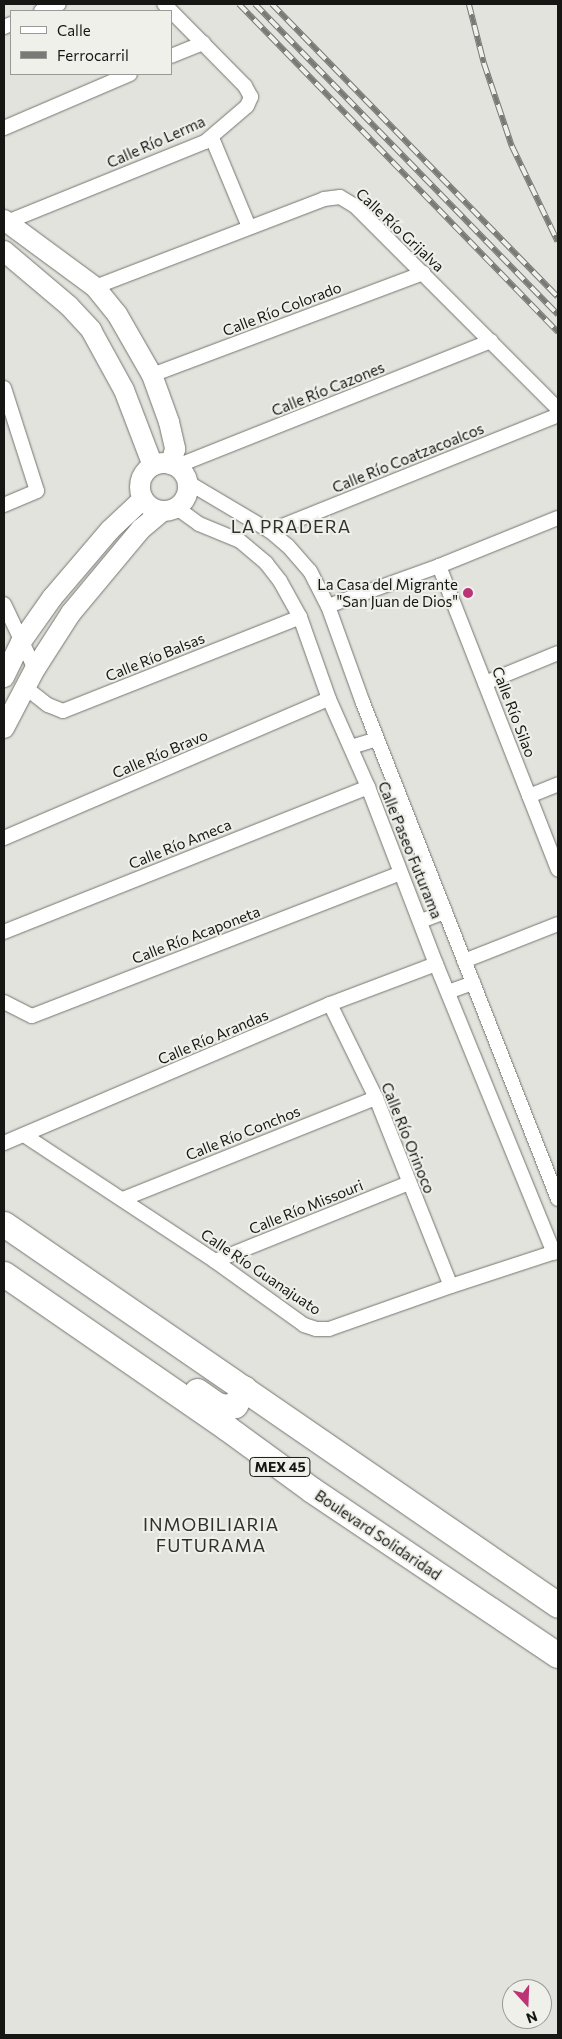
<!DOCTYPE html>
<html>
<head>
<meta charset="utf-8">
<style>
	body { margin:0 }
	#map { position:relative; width:562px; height:2039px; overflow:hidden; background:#e3e3de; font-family:Commissioner,sans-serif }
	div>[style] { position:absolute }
	.roads { filter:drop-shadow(0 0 1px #757570) drop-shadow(0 0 1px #757570) }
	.street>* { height:14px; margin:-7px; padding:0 7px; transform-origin:7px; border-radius:7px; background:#fff }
	.secondary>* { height:20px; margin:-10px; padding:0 10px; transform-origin:10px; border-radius:10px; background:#fff }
	.secondary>.ring { margin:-10px; padding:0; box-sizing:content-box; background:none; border:20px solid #fff; border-radius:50% }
	.highway>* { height:25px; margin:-12.5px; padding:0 12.5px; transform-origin:12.5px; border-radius:12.5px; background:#fff }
	.rail>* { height:5.5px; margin-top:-2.75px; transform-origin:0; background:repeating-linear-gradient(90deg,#f0f0eb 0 11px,#797975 0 22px); box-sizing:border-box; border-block:1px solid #797975 }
	.dots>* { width:14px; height:14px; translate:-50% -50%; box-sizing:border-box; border:2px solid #f0f0eb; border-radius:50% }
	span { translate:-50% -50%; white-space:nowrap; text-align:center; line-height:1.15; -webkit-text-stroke:4px #f0f0eb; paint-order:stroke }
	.shield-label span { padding:1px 4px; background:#f0f0eb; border:1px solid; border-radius:4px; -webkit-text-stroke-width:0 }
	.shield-label { font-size:14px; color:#161614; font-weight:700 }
	.street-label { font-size:15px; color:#161614 }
	.poi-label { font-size:15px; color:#161614 }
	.right { translate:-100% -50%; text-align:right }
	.quarter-label { font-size:18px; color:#31302c; letter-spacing:1px }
	.frame { position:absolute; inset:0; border:5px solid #161614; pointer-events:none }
	.legend { position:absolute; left:10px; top:10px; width:162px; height:65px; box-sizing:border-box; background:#f0f0eb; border:1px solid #999995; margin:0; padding:6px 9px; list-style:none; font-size:15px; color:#161614 }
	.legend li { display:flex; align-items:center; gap:10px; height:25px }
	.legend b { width:25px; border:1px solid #999995 }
	.north { position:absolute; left:502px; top:1979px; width:50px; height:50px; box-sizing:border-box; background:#f0f0eb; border:1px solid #999995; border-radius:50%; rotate:160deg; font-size:14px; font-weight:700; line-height:20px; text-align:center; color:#161614 }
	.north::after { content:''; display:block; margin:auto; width:18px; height:22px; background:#bb3476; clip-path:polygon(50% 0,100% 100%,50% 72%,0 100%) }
</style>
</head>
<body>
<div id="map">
	<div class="roads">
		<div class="street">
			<i style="left:41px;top:11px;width:19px;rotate:-21deg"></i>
			<i style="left:4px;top:27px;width:8px;rotate:-23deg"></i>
			<i style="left:171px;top:56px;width:35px;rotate:-22deg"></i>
			<i style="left:4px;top:128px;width:137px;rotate:-23.2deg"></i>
			<i style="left:212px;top:138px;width:96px;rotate:67.4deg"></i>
			<i style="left:7px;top:222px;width:214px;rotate:-22deg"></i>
			<i style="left:205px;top:142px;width:55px;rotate:-40.6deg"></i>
			<i style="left:247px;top:106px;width:10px;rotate:-66deg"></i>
			<i style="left:251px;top:97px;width:13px;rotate:-119deg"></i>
			<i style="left:245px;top:86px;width:115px;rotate:-134.6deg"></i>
			<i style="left:95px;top:287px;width:245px;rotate:-21deg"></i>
			<i style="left:324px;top:199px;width:16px;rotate:-7deg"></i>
			<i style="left:340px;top:197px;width:17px;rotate:31deg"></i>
			<i style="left:355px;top:206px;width:287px;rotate:45deg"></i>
			<i style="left:152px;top:375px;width:290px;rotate:-20.6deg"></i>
			<i style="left:4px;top:388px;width:108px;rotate:72.2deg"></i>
			<i style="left:37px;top:491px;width:36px;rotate:157deg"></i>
			<i style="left:177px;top:466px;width:338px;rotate:-21.7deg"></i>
			<i style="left:189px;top:483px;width:94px;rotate:30.7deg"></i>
			<i style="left:270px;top:531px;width:23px;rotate:40deg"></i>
			<i style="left:288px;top:546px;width:33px;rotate:49deg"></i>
			<i style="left:310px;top:571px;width:39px;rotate:63deg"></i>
			<i style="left:328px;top:606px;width:103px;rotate:70.2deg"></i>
			<i style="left:363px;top:703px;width:533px;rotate:68.54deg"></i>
			<i style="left:177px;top:508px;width:27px;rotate:36deg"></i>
			<i style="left:199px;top:524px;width:44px;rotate:22.5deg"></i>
			<i style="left:240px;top:541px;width:34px;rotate:40deg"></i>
			<i style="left:266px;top:563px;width:23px;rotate:52deg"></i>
			<i style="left:280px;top:581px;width:41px;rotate:60.9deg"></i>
			<i style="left:300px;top:617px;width:87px;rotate:70.5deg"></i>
			<i style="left:329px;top:699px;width:96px;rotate:66.1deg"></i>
			<i style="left:368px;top:787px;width:190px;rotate:69deg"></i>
			<i style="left:436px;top:964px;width:312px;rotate:67.8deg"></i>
			<i style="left:270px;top:531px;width:310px;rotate:-21.9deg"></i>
			<i style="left:439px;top:566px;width:326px;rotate:68.6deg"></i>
			<i style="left:4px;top:604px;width:72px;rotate:64.5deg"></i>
			<i style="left:328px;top:606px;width:118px;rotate:-19.8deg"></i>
			<i style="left:439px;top:566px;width:128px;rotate:-22deg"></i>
			<i style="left:485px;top:683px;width:79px;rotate:-22.3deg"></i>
			<i style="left:26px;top:688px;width:28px;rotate:38deg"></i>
			<i style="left:48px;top:705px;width:16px;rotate:22deg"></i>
			<i style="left:63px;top:711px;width:255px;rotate:-21.6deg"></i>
			<i style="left:351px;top:747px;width:27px;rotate:-17deg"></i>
			<i style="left:529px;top:796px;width:31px;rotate:-22deg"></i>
			<i style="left:4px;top:838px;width:353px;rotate:-23.2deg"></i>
			<i style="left:421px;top:921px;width:26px;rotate:-21deg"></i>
			<i style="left:4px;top:932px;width:392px;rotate:-21.7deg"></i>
			<i style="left:464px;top:961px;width:101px;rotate:-21.5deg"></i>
			<i style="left:448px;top:992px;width:27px;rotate:-20deg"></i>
			<i style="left:4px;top:1002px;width:31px;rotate:27deg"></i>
			<i style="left:32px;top:1016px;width:395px;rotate:-21.2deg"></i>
			<i style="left:330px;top:1004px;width:105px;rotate:63.9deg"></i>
			<i style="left:376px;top:1098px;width:202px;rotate:68.3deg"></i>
			<i style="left:24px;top:1135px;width:229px;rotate:33.4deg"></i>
			<i style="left:215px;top:1261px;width:110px;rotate:35.7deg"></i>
			<i style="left:304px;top:1325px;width:13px;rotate:18deg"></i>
			<i style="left:316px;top:1329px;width:13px"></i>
			<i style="left:329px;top:1329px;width:129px;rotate:-19.4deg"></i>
			<i style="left:451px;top:1286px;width:113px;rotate:-18.1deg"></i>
			<i style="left:4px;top:1143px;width:354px;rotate:-23.1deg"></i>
			<i style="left:330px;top:1004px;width:113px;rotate:-20.7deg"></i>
			<i style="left:123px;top:1199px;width:272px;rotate:-21.8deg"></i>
			<i style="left:215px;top:1261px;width:209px;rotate:-21.9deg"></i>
		</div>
		<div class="secondary">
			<i style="left:4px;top:220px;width:113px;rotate:36.4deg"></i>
			<i style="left:95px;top:287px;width:35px;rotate:51deg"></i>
			<i style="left:117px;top:314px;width:70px;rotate:60.2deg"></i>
			<i style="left:152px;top:375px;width:50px;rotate:70.1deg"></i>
			<i style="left:169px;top:422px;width:28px;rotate:77deg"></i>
			<i style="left:175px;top:449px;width:16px;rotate:105deg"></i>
			<i style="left:4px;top:251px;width:85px;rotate:40.2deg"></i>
			<i style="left:69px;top:306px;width:33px;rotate:47deg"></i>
			<i style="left:91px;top:330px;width:68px;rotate:61.2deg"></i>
			<i style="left:124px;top:390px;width:81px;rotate:69.1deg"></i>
			<i class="ring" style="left:140px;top:463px;width:28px;height:28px"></i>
			<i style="left:4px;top:677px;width:39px;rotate:-64deg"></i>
			<i style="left:21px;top:642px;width:54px;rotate:-54.8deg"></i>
			<i style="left:52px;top:598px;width:89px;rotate:-49.5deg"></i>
			<i style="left:110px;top:530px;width:45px;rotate:-43.2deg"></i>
			<i style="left:4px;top:728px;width:67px;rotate:-62.3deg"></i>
			<i style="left:35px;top:669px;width:67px;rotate:-57.3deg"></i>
			<i style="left:71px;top:613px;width:109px;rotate:-50.2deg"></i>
			<i style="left:141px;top:529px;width:26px;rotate:-40deg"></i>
		</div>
		<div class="highway">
			<i style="left:4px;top:1224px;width:672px;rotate:34.52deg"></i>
			<i style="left:4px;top:1274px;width:271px;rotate:34.6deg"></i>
			<i style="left:227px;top:1428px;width:105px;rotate:36.1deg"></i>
			<i style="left:312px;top:1490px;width:296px;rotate:33.9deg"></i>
			<i style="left:197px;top:1391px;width:24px;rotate:35deg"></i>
			<i style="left:217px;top:1405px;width:9px;rotate:13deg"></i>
			<i style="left:226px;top:1407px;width:9px;rotate:-13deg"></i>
			<i style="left:235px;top:1405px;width:19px;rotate:-62deg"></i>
		</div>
	</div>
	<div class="rail">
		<i style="left:239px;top:4px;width:458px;rotate:45.8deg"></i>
		<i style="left:255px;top:4px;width:434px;rotate:45.7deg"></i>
		<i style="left:272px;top:4px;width:409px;rotate:45.7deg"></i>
		<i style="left:469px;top:4px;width:61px;rotate:75.7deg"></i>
		<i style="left:484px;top:63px;width:88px;rotate:71.4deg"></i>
		<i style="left:512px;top:146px;width:106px;rotate:64.4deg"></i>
	</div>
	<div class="dots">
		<i style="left:468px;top:593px;background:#bb3476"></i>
	</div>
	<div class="shield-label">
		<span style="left:280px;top:1467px">MEX 45</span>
	</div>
	<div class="street-label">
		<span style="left:156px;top:142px;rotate:-24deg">Calle Río Lerma</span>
		<span style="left:400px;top:230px;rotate:43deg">Calle Río Grijalva</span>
		<span style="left:282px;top:309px;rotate:-21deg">Calle Río Colorado</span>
		<span style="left:328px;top:389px;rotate:-22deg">Calle Río Cazones</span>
		<span style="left:408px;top:458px;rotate:-22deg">Calle Río Coatzacoalcos</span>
		<span style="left:155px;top:657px;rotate:-22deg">Calle Río Balsas</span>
		<span style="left:514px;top:712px;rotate:69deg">Calle Río Silao</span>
		<span style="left:160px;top:754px;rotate:-23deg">Calle Río Bravo</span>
		<span style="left:180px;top:844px;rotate:-22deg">Calle Río Ameca</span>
		<span style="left:410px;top:850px;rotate:68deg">Calle Paseo Futurama</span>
		<span style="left:196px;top:935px;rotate:-21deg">Calle Río Acaponeta</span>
		<span style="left:213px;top:1037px;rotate:-23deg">Calle Río Arandas</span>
		<span style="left:243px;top:1133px;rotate:-22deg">Calle Río Conchos</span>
		<span style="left:408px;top:1138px;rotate:68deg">Calle Río Orinoco</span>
		<span style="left:306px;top:1207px;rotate:-22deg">Calle Río Missouri</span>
		<span style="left:261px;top:1272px;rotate:34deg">Calle Río Guanajuato</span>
		<span style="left:378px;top:1535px;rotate:34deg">Boulevard Solidaridad</span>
	</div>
	<div class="poi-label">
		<span class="right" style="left:458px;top:593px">La Casa del Migrante<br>"San Juan de Dios"</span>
	</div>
	<div class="quarter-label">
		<span style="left:291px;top:526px">LA PRADERA</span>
		<span style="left:211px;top:1535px">INMOBILIARIA<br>FUTURAMA</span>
	</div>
	<div class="frame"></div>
	<ul class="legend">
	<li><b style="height:6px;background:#fff"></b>Calle</li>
	<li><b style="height:6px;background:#797975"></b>Ferrocarril</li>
	</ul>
	<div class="north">N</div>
</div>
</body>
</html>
